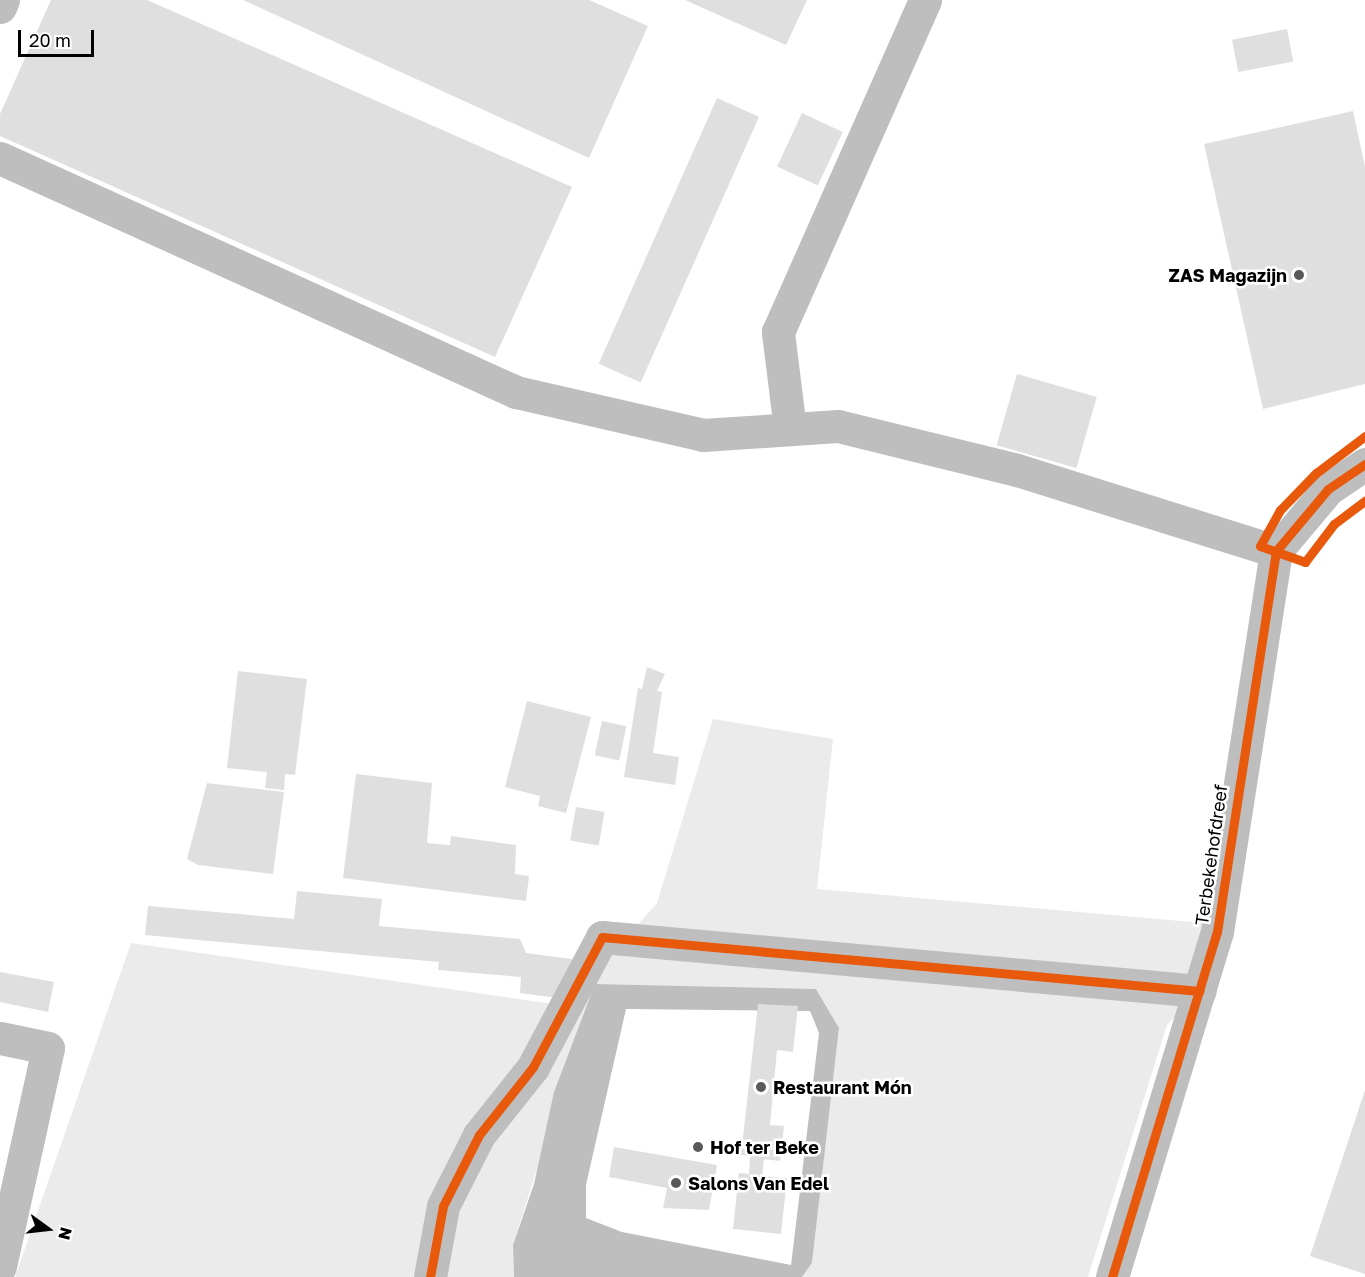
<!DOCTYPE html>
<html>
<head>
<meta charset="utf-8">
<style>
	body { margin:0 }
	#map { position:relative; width:1365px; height:1277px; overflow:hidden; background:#fff; font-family:"Golos Text",sans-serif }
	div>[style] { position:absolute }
	.green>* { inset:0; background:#ebebeb }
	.water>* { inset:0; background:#bebebe }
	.building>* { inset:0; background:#dfdfdf; transform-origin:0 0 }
	.minor>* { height:33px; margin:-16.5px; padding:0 16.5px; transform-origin:16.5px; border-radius:16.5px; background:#bebebe }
	.cycleway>* { height:9px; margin:-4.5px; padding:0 4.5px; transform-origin:4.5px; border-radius:4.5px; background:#e8590c }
	.dots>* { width:16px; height:16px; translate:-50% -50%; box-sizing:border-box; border:3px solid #fff; border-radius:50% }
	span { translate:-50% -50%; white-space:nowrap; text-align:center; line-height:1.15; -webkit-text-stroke:5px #fff; paint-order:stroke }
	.poi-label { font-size:18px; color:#000; font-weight:700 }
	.right { translate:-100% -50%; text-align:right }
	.left { translate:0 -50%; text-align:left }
	.street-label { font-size:18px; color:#000 }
	.north { position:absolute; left:18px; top:1199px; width:60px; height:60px; -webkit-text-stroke:4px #fff; paint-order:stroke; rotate:105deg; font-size:16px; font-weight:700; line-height:24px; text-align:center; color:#000 }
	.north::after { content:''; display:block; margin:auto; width:21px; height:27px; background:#000; clip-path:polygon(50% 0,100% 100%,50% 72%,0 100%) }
	.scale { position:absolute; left:18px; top:30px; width:76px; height:27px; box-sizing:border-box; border:3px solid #000; border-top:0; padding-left:8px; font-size:18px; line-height:21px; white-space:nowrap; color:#000; -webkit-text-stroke:4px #fff; paint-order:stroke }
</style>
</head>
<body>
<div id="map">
	<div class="green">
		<i style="clip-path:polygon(713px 719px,833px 739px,817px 889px,1204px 923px,1200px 991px,1167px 1025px,1088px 1277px,802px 1277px,812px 1263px,839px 1028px,816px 989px,595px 984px,513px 1245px,514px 1277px,15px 1277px,131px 943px,567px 1006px,657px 903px)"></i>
	</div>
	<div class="water">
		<i style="clip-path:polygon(evenodd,595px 984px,816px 989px,839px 1028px,812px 1263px,802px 1277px,514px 1277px,513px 1245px,534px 1184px,554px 1092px,595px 984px,626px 1009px,810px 1011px,819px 1033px,791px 1265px,622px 1232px,586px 1218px,586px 1185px,626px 1009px)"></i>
	</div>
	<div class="building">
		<i style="clip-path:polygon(51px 0,147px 0,572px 187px,495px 357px,0 136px,0 114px)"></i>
		<i style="clip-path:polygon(243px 0,589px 0,648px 26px,589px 158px)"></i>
		<i style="clip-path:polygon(685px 0,807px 0,786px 45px)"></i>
		<i style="left:1287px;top:29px;width:33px;height:56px;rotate:79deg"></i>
		<i style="left:717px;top:98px;width:46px;height:291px;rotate:24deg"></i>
		<i style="clip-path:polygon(1353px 111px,1365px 167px,1365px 384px,1263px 409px,1204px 144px)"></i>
		<i style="left:802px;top:113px;width:45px;height:59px;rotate:25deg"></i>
		<i style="left:1017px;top:374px;width:83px;height:74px;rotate:16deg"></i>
		<i style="clip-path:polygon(647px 667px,665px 674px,657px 691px,662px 692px,653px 753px,679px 757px,675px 785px,624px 777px,638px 688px,642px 689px)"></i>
		<i style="clip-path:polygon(238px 671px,307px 679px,295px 775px,285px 774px,284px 790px,265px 788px,267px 772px,227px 768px)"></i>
		<i style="clip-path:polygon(527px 701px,591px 717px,566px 813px,538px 806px,540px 796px,505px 787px)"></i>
		<i style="left:602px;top:721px;width:25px;height:35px;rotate:12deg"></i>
		<i style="clip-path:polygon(356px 774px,432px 783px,427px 843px,450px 845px,451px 836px,516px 845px,515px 874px,529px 876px,526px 901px,343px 878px)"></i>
		<i style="clip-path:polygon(207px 783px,284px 792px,273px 874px,198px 865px,187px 859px)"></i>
		<i style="left:576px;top:807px;width:29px;height:34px;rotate:10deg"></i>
		<i style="clip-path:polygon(297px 891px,382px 899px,379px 926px,520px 939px,526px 953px,572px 959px,566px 999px,520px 993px,521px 977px,438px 970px,439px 962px,145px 935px,148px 906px,294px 919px)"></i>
		<i style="clip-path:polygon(0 972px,54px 982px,48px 1012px,0 1002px)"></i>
		<i style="clip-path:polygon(758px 1004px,798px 1006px,793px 1052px,777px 1050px,770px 1125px,784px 1126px,780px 1161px,764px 1159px,762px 1176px,787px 1178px,781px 1234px,733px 1229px,739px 1173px,749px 1174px,750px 1156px,741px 1155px)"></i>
		<i style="clip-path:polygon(1365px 1090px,1365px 1274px,1310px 1256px)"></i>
		<i style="clip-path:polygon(614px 1147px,717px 1165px,709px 1210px,663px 1208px,667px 1188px,609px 1177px)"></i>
	</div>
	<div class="minor">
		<i style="left:0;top:7px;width:8px;rotate:-67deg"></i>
		<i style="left:0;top:158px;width:567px;rotate:24.39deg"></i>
		<i style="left:516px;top:392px;width:192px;rotate:12.9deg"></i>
		<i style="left:703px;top:435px;width:135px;rotate:-3.8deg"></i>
		<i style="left:838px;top:426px;width:184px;rotate:13.8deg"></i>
		<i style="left:1017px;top:470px;width:271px;rotate:17.4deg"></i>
		<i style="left:790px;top:429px;width:98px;rotate:-97.1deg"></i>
		<i style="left:778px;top:332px;width:363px;rotate:-66.1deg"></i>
		<i style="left:0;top:1038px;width:49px;rotate:11.8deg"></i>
		<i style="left:48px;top:1048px;width:224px;rotate:102.4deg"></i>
		<i style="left:430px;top:1277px;width:72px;rotate:-79.6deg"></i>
		<i style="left:443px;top:1206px;width:80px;rotate:-63.1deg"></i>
		<i style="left:479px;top:1135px;width:87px;rotate:-51.5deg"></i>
		<i style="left:533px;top:1067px;width:147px;rotate:-62deg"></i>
		<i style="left:602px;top:937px;width:600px;rotate:5.16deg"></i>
		<i style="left:1112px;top:1277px;width:361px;rotate:-73.1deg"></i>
		<i style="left:1217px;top:932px;width:386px;rotate:-81.2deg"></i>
		<i style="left:1276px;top:551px;width:81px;rotate:-50deg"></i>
		<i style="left:1328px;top:489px;width:45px;rotate:-34deg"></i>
	</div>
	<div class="cycleway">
		<i style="left:1365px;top:436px;width:61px;rotate:142.9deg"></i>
		<i style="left:1316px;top:473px;width:52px;rotate:134.2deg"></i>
		<i style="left:1280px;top:510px;width:41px;rotate:119.1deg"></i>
		<i style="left:1260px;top:546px;width:48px;rotate:19.6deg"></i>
		<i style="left:1305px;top:562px;width:48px;rotate:-52.7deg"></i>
		<i style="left:1334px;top:524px;width:39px;rotate:-37deg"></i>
		<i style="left:430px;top:1277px;width:72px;rotate:-79.6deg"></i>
		<i style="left:443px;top:1206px;width:80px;rotate:-63.1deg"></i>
		<i style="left:479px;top:1135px;width:87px;rotate:-51.5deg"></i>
		<i style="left:533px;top:1067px;width:147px;rotate:-62deg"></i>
		<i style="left:602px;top:937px;width:600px;rotate:5.16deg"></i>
		<i style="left:1112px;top:1277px;width:361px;rotate:-73.1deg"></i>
		<i style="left:1217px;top:932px;width:386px;rotate:-81.2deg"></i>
		<i style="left:1276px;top:551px;width:81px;rotate:-50deg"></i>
		<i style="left:1328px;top:489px;width:45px;rotate:-34deg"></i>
	</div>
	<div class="dots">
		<i style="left:1299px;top:275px;background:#595959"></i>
		<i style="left:761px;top:1087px;background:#595959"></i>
		<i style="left:698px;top:1147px;background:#595959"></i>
		<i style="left:676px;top:1183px;background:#595959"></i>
	</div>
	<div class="poi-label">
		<span class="right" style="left:1287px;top:275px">ZAS Magazijn</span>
		<span class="left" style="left:773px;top:1087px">Restaurant Món</span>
		<span class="left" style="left:710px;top:1147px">Hof ter Beke</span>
		<span class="left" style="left:688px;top:1183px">Salons Van Edel</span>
	</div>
	<div class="street-label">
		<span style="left:1211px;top:855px;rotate:-82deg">Terbekehofdreef</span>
	</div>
	<div class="north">N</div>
	<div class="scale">20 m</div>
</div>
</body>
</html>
